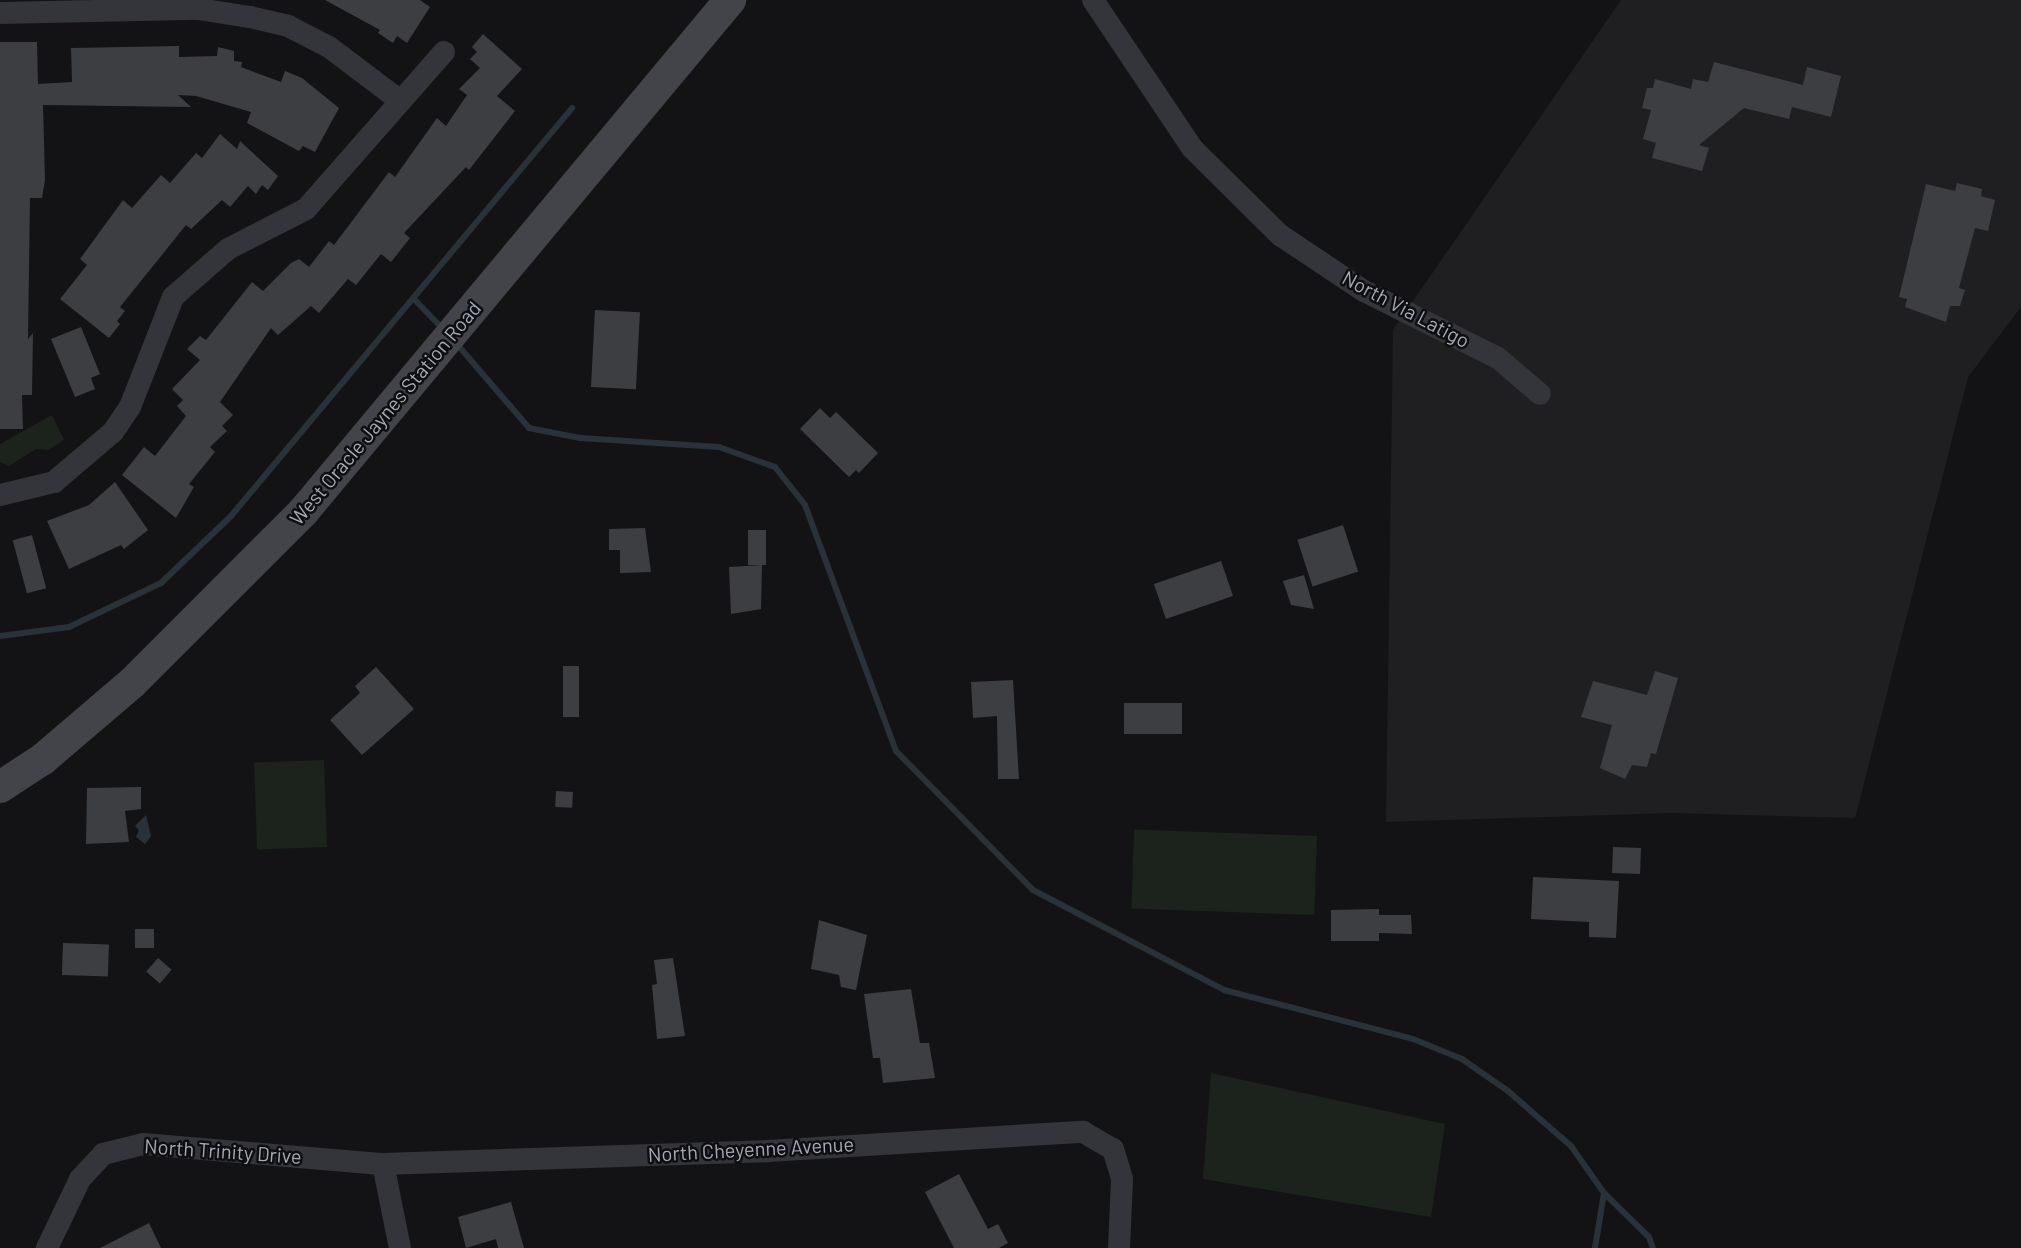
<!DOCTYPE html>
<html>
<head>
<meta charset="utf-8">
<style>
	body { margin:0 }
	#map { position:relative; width:2021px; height:1248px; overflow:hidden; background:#131315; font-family:Barlow,sans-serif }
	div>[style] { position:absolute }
	.built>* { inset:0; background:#1f1f22 }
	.green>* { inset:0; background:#1b231c; transform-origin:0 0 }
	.water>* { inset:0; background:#293239 }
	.stream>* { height:6px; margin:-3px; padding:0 3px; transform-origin:3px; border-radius:3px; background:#293239 }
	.building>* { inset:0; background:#3d3e42; transform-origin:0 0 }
	.street>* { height:22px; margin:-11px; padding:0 11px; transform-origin:11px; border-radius:11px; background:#34353a }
	.secondary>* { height:32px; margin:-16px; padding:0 16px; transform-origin:16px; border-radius:16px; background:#42444a }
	span { translate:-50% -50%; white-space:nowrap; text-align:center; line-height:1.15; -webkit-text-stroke:5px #0e0e10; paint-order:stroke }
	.street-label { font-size:20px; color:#a4aab6 }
</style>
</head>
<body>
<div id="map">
	<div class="built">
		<i style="clip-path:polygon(1621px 0,2021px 0,2021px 307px,1968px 377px,1855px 818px,1671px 813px,1386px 822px,1393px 330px)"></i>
	</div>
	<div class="green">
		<i style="clip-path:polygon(52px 415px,64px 440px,48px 450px,36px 449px,9px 466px,0 462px,0 444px)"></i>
		<i style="left:324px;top:760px;width:87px;height:70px;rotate:88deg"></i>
		<i style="left:1317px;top:836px;width:79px;height:183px;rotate:92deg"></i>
		<i style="clip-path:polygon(1211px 1073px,1445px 1124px,1431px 1217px,1203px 1179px)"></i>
	</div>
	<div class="water">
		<i style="clip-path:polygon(146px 815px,151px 836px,145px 844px,136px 837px,139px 830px,135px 826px)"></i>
	</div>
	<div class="stream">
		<i style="left:414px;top:299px;width:42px;rotate:46deg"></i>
		<i style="left:456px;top:343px;width:112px;rotate:49.3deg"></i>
		<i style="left:529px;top:428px;width:52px;rotate:11.1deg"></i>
		<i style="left:580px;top:438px;width:139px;rotate:3.7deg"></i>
		<i style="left:719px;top:447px;width:59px;rotate:19.7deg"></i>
		<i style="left:775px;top:467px;width:48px;rotate:51.7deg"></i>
		<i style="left:805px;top:505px;width:262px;rotate:69.7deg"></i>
		<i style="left:896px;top:751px;width:195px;rotate:45.4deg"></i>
		<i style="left:1033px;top:890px;width:216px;rotate:27.6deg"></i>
		<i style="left:1224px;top:990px;width:195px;rotate:14.5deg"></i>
		<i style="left:1413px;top:1039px;width:53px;rotate:22.2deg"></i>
		<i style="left:1462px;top:1059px;width:56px;rotate:34.8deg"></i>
		<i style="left:1508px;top:1091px;width:84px;rotate:41.1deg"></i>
		<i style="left:1571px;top:1146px;width:57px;rotate:54.9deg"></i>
		<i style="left:1604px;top:1193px;width:63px;rotate:44.4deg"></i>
		<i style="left:1649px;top:1237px;width:12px;rotate:70deg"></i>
		<i style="left:0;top:636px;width:70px;rotate:-7.4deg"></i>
		<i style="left:69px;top:627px;width:102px;rotate:-25.6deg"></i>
		<i style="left:161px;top:583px;width:97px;rotate:-43.7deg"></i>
		<i style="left:231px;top:516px;width:532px;rotate:-50.11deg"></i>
		<i style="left:1595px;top:1248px;width:56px;rotate:-80.7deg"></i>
	</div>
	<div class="building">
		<i style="clip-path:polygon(325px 0,420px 0,430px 7px,407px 43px,397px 36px,393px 43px,378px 33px,380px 30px)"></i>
		<i style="clip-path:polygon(483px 34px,522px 69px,497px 96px,515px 111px,469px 170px,466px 167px,404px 233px,410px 238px,391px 262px,381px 254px,356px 285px,348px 279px,319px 313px,311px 306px,278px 335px,271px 328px,220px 402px,233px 415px,222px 426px,227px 431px,210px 447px,215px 452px,189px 484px,194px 487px,176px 518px,122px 475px,144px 447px,155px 456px,186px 416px,177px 406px,183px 400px,172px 389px,200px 360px,187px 349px,200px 336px,206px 340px,252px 282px,263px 291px,291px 263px,299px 259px,309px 267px,329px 241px,334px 245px,389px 172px,395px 177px,437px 118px,446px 126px,467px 95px,459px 89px,480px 68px,470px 59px,477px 52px,472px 47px)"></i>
		<i style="clip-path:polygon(0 42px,37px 42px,38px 84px,72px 82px,71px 48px,179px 46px,179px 57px,217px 56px,218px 47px,234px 51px,234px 61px,242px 62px,241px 67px,281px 82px,285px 71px,302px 78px,339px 108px,315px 152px,303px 146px,299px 151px,247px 123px,251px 112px,196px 96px,178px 95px,191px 107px,43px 105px,45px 180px,42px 198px,30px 198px,28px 339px,33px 333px,32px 395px,22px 395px,23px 429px,0 429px)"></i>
		<i style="clip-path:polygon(1714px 62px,1803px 85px,1807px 67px,1841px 76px,1831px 117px,1792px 107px,1789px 119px,1744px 108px,1699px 145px,1709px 148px,1702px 171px,1652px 158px,1656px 143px,1643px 139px,1651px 110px,1642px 108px,1647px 88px,1653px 88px,1655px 79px,1691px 89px,1693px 79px,1708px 82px)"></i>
		<i style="clip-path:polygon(220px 134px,237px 149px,240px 141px,278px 176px,268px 190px,262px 185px,256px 194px,248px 186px,230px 207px,222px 200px,191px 229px,186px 225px,120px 307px,125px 311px,117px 321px,120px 324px,109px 338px,60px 299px,87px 265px,80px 259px,123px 200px,132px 208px,161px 175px,170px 183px,196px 153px,202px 158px)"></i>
		<i style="clip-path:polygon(1957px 183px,1982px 189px,1981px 196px,1995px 200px,1988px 231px,1975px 228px,1959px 288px,1965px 290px,1960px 306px,1950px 306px,1946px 322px,1905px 307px,1907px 299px,1899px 297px,1926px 184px,1955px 191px)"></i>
		<i style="left:595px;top:310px;width:45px;height:77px;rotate:3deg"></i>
		<i style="clip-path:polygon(81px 327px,100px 374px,91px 378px,95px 389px,75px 397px,51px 339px)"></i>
		<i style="clip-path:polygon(820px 408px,830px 418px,836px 412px,878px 453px,859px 473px,856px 470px,849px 477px,800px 429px)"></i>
		<i style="clip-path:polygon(115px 482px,148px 530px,124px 549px,121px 545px,69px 569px,47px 521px,89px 505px)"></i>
		<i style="left:1343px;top:525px;width:49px;height:48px;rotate:72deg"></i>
		<i style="clip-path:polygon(645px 528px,651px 572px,620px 573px,620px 550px,609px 550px,609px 529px)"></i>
		<i style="left:748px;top:530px;width:18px;height:35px"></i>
		<i style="left:32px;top:535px;width:55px;height:20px;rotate:75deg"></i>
		<i style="left:1221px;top:561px;width:37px;height:71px;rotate:71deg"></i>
		<i style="clip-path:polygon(762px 565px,761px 609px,731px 614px,729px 567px)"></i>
		<i style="clip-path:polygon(1304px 575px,1314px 609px,1291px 605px,1283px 581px)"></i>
		<i style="left:563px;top:666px;width:16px;height:51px"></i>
		<i style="clip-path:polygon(376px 667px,414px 709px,362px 755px,330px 720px,360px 693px,355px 686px)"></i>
		<i style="clip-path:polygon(1655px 671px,1678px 678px,1656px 754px,1651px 753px,1647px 767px,1632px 765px,1625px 779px,1600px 768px,1612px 725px,1581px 717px,1593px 681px,1647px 695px)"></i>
		<i style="clip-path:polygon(1013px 680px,1019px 779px,998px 779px,997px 716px,973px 718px,971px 682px)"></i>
		<i style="left:1124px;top:703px;width:58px;height:31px"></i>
		<i style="clip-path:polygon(141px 787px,141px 809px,125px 811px,129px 842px,86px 844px,87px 788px)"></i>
		<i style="left:556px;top:791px;width:17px;height:16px;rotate:3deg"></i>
		<i style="left:1613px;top:847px;width:28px;height:26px;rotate:2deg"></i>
		<i style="clip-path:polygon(1533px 877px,1619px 881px,1616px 938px,1589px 937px,1589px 922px,1531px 919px)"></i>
		<i style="clip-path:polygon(1379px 909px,1379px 915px,1411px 915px,1412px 934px,1379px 933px,1379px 941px,1331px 941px,1331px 910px)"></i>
		<i style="clip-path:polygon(819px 920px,867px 935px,856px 990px,841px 987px,839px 975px,811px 969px)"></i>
		<i style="left:135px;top:929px;width:19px;height:19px"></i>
		<i style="left:63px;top:943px;width:46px;height:32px;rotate:2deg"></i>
		<i style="left:158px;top:958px;width:18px;height:18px;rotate:41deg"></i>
		<i style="clip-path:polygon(673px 958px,685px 1036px,657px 1039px,652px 985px,657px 984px,654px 960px)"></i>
		<i style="clip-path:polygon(911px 989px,920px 1043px,929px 1043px,935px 1078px,883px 1083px,880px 1058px,873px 1058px,864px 994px)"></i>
		<i style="clip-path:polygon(959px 1174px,988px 1229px,998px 1224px,1008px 1243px,999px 1248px,954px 1248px,925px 1192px)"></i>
		<i style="clip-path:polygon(511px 1202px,524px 1248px,498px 1248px,496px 1239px,466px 1248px,458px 1217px)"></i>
		<i style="clip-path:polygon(149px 1223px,161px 1248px,100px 1248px)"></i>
	</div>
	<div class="street">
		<i style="left:1093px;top:0;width:178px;rotate:56.2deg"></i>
		<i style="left:1192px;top:148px;width:124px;rotate:44.7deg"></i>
		<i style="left:1280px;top:235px;width:101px;rotate:33.7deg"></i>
		<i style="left:1364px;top:291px;width:150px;rotate:26.6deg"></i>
		<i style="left:1498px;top:358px;width:55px;rotate:40.6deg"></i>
		<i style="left:0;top:13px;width:198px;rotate:-1.2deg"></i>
		<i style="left:198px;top:9px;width:53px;rotate:8.7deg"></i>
		<i style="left:250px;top:17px;width:39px;rotate:13deg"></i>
		<i style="left:288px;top:26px;width:46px;rotate:27.1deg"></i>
		<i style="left:329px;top:47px;width:88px;rotate:37.1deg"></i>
		<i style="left:0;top:495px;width:56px;rotate:-13.5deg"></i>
		<i style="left:54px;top:482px;width:77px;rotate:-40.3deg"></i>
		<i style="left:113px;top:432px;width:30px;rotate:-56deg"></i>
		<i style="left:130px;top:407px;width:118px;rotate:-68.6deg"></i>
		<i style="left:173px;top:297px;width:73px;rotate:-41.1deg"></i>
		<i style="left:228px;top:249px;width:88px;rotate:-27.1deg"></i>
		<i style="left:306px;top:209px;width:209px;rotate:-48.7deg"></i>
		<i style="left:383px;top:1164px;width:86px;rotate:78.6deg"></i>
		<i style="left:47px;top:1248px;width:76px;rotate:-64.4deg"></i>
		<i style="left:80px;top:1179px;width:34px;rotate:-47deg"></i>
		<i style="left:103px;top:1154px;width:41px;rotate:-14deg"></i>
		<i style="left:143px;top:1144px;width:241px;rotate:4.8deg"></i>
		<i style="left:383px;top:1164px;width:385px;rotate:-1.9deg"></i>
		<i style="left:768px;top:1151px;width:316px;rotate:-3.5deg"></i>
		<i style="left:1083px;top:1132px;width:34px;rotate:30deg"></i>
		<i style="left:1113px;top:1149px;width:31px;rotate:73deg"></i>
		<i style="left:1122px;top:1179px;width:69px;rotate:92.5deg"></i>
	</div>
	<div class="secondary">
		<i style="left:0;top:787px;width:51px;rotate:-33.1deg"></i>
		<i style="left:43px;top:759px;width:117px;rotate:-40.5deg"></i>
		<i style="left:132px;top:683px;width:242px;rotate:-45deg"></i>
		<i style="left:303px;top:512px;width:667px;rotate:-50.17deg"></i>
	</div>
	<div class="street-label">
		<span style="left:1406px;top:309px;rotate:28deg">North Via Latigo</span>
		<span style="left:385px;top:413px;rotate:-50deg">West Oracle Jaynes Station Road</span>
		<span style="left:751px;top:1149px;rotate:-3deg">North Cheyenne Avenue</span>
		<span style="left:223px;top:1151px;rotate:4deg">North Trinity Drive</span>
	</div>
</div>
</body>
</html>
